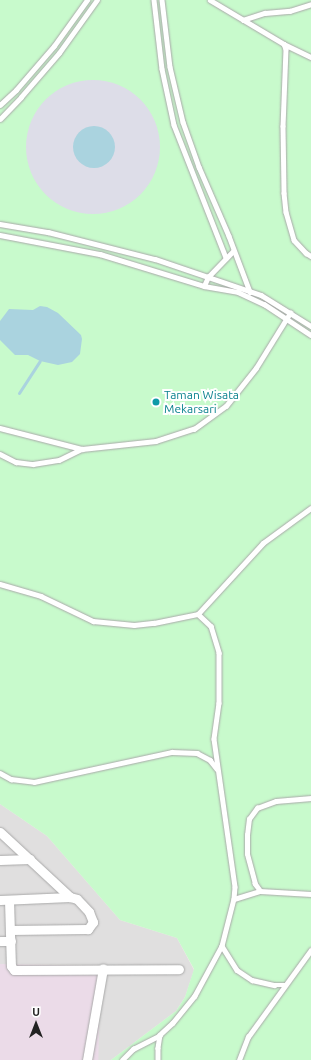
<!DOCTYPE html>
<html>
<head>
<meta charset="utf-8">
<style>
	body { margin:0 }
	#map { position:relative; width:311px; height:1060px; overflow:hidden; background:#f2efe9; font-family:Ubuntu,sans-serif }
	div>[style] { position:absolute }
	.residential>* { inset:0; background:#e0dfdf }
	.industrial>* { inset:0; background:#ebdbe8; transform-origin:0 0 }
	.park>* { inset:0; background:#c8facc }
	.plaza>* { inset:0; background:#dddde8 }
	.round { border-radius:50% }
	.water>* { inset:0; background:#aad3df }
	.stream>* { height:3px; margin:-1.5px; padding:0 1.5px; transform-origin:1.5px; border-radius:1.5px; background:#aad3df }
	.roads { filter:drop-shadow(0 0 1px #a9a9a9) drop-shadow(0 0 1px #a9a9a9) }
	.service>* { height:4.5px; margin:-2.25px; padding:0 2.25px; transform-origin:2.25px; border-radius:2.25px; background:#fff }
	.minor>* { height:9px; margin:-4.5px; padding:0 4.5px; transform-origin:4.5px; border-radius:4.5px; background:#fff }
	.dots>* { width:11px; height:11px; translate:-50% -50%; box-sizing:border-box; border:2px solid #fff; border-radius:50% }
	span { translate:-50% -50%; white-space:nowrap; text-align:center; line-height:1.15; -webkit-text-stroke:4px #fff; paint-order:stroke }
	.culture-label { font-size:12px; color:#0d838f }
	.left { translate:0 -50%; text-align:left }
	.north { position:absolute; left:16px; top:1004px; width:40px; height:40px; -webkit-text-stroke:3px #fff; paint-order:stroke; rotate:0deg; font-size:11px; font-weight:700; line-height:16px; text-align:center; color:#222 }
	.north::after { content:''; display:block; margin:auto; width:14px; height:18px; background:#222; clip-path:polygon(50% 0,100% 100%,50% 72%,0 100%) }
</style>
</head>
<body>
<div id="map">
	<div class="residential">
		<i style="clip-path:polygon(0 804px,47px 836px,120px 920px,177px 938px,194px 970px,185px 997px,176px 1011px,111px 1060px,95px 1060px,100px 965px,0 964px)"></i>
	</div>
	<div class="industrial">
		<i style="left:0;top:964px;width:100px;height:96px;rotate:1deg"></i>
	</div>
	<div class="park">
		<i style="clip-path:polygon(0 0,311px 0,311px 1060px,111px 1060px,176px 1011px,185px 997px,194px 969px,177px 938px,120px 920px,47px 836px,0 804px)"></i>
	</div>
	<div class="plaza">
		<i class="round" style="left:26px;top:80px;width:134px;height:134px"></i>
	</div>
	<div class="water">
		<i class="round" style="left:73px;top:126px;width:42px;height:42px"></i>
		<i style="clip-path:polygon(40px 306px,47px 307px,58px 313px,81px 335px,82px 339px,80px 354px,72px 362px,58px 365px,40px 361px,28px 355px,15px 355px,0 340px,0 321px,9px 309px,33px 310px)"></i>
	</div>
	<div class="stream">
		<i style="left:19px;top:393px;width:38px;rotate:-57deg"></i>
	</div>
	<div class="roads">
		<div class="service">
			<i style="left:154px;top:0;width:69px;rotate:83.4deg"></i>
			<i style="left:162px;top:69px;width:57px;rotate:77.9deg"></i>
			<i style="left:174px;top:125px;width:143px;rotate:68.6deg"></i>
			<i style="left:162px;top:0;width:67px;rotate:83.2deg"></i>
			<i style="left:170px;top:67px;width:57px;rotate:76.7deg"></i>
			<i style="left:183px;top:122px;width:48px;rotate:70.4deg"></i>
			<i style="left:199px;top:167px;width:75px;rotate:66.5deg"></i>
			<i style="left:229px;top:236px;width:60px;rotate:69.4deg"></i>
			<i style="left:210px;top:0;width:86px;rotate:30.7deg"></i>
			<i style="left:284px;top:44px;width:30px;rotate:26deg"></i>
			<i style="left:243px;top:20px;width:23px;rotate:-18deg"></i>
			<i style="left:265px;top:13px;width:25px;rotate:-5deg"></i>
			<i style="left:290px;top:11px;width:22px;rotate:-18deg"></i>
			<i style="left:284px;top:44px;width:5px;rotate:68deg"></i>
			<i style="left:286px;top:49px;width:77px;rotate:92.2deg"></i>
			<i style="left:283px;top:126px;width:67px;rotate:89.1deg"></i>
			<i style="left:284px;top:193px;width:19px;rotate:84deg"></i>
			<i style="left:286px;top:212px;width:29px;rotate:74deg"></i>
			<i style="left:294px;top:240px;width:18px;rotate:47deg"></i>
			<i style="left:306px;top:253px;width:6px;rotate:31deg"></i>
			<i style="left:0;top:105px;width:22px;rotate:-43deg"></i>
			<i style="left:16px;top:90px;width:58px;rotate:-49.2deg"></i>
			<i style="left:54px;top:46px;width:57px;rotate:-54.3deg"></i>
			<i style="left:0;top:119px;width:30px;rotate:-46deg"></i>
			<i style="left:21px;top:97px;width:58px;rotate:-49.2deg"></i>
			<i style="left:59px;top:53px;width:65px;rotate:-54.4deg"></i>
			<i style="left:0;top:224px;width:49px;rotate:9.5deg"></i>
			<i style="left:48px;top:232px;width:110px;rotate:14.2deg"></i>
			<i style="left:155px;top:259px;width:112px;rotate:18.8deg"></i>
			<i style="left:261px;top:295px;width:59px;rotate:31.8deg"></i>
			<i style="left:0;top:235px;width:102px;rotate:10.8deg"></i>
			<i style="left:100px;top:254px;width:109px;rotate:17.1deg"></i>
			<i style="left:204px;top:286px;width:35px;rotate:10deg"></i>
			<i style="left:238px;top:292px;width:29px;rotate:25deg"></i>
			<i style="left:264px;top:304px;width:56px;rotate:33.4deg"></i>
			<i style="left:204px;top:286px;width:10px;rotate:-66deg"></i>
			<i style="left:208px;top:277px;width:36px;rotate:-46deg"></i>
			<i style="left:0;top:428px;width:85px;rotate:14.4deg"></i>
			<i style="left:82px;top:449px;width:74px;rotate:-6.2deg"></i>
			<i style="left:156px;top:441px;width:40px;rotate:-18deg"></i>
			<i style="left:194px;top:429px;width:39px;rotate:-36deg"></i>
			<i style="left:226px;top:406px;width:48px;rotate:-51.7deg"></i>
			<i style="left:256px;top:368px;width:65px;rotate:-58.3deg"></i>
			<i style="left:0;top:454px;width:18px;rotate:27deg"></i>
			<i style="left:16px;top:462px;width:17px;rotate:7deg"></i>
			<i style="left:33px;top:464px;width:26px;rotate:-9deg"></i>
			<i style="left:59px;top:460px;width:25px;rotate:-26deg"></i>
			<i style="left:0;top:584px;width:43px;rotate:16.3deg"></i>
			<i style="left:41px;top:596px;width:58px;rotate:25.7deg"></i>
			<i style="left:93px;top:621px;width:41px;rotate:5.6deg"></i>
			<i style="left:134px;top:625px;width:20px;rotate:-6deg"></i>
			<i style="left:154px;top:623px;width:45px;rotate:-11.6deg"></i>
			<i style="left:198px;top:614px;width:18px;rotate:43deg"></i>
			<i style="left:211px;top:626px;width:28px;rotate:73deg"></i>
			<i style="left:219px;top:653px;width:50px;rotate:90deg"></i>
			<i style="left:219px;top:703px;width:36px;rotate:98deg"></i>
			<i style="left:214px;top:739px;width:149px;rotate:81.9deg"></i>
			<i style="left:235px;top:887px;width:12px;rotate:95deg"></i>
			<i style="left:234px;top:899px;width:49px;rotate:104.3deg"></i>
			<i style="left:222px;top:946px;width:57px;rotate:118.4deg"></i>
			<i style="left:195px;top:996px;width:35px;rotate:129deg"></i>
			<i style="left:173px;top:1023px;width:18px;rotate:137deg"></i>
			<i style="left:160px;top:1035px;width:13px;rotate:99deg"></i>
			<i style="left:158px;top:1048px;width:12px;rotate:90deg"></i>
			<i style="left:198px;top:614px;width:96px;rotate:-47.5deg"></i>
			<i style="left:263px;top:543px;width:59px;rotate:-36.1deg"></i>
			<i style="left:0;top:773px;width:13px;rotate:29deg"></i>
			<i style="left:11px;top:779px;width:23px;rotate:7deg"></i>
			<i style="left:34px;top:782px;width:141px;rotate:-12.3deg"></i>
			<i style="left:172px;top:752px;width:25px;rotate:2deg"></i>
			<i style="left:197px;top:753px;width:15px;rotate:28deg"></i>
			<i style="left:210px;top:760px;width:11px;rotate:52deg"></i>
			<i style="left:260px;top:891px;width:51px;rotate:3.4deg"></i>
			<i style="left:234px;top:899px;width:27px;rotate:-17deg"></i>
			<i style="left:260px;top:891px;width:9px;rotate:-126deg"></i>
			<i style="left:255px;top:884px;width:31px;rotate:-105deg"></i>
			<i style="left:247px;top:854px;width:19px;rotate:-90deg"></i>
			<i style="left:247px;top:835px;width:16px;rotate:-83deg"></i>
			<i style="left:249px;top:819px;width:14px;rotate:-54deg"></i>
			<i style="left:257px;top:808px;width:20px;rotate:-20deg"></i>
			<i style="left:276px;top:801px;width:35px;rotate:-5deg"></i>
			<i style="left:222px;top:946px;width:28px;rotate:58deg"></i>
			<i style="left:237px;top:970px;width:18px;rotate:34deg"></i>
			<i style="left:252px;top:980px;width:23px;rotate:13deg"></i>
			<i style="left:274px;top:985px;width:11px"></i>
			<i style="left:122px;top:1060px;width:16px;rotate:-45deg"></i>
			<i style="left:133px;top:1049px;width:30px;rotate:-27deg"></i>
			<i style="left:239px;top:1060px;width:25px;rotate:-69deg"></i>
			<i style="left:248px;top:1037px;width:107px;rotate:-54.1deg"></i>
		</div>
		<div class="minor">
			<i style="left:0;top:832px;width:96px;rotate:42.9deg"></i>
			<i style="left:0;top:860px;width:30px;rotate:-2deg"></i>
			<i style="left:0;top:900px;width:70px;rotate:-2.5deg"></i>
			<i style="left:70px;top:897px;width:7px;rotate:16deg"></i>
			<i style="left:77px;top:899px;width:18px;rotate:47deg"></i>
			<i style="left:89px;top:912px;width:11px;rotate:68deg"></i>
			<i style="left:93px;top:922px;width:9px;rotate:126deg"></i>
			<i style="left:88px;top:929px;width:78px;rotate:179.3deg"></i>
			<i style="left:9px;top:900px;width:66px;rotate:88.3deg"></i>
			<i style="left:11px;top:966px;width:5px;rotate:53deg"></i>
			<i style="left:14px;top:970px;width:165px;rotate:-0.3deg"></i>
			<i style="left:0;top:941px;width:11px"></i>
			<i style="left:87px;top:1060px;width:93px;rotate:-80.1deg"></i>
		</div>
	</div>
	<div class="dots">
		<i style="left:156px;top:402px;background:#0f9aa8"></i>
	</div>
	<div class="culture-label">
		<span class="left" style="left:164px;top:402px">Taman Wisata<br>Mekarsari</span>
	</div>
	<div class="north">U</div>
</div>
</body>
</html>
